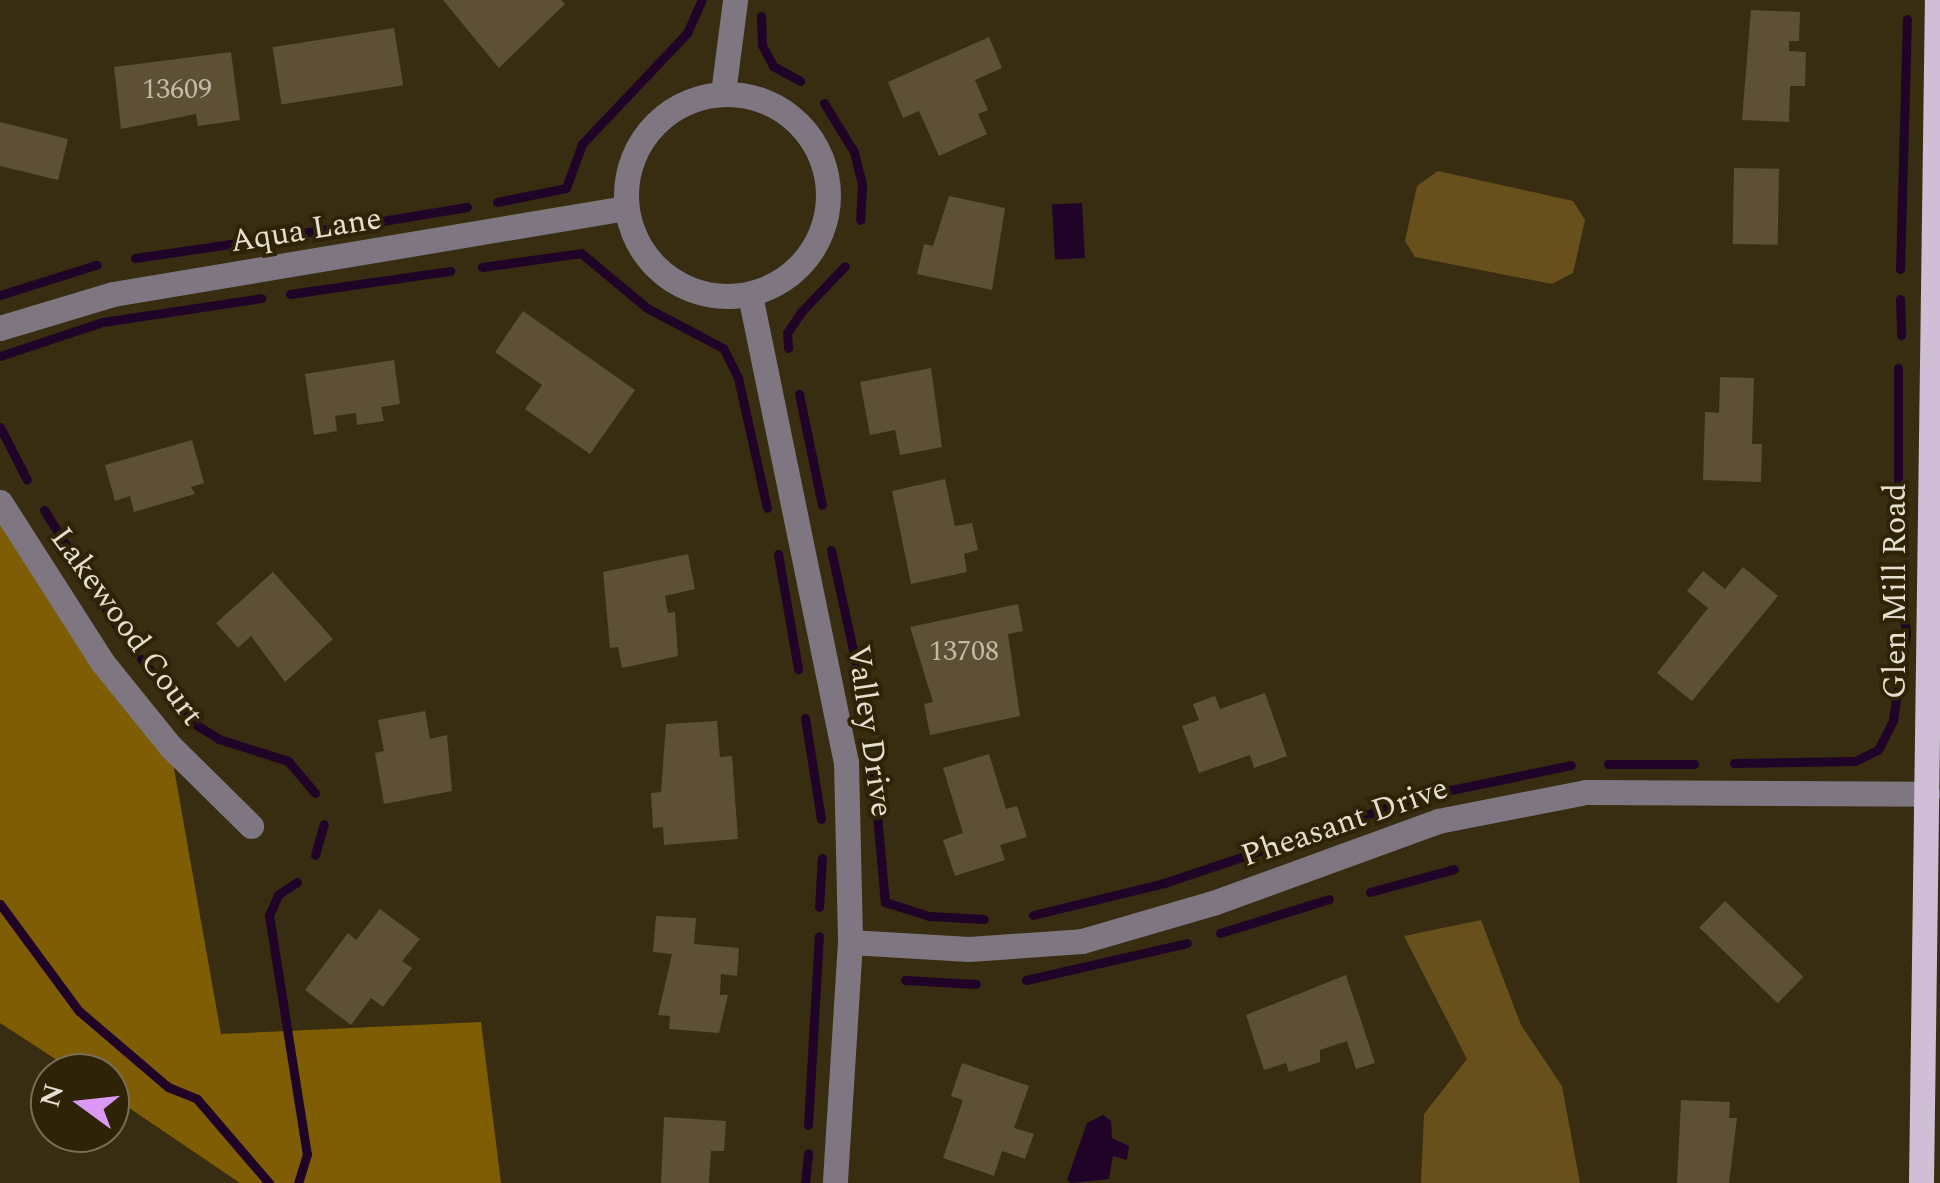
<!DOCTYPE html>
<html>
<head>
<meta charset="utf-8">
<style>
	body { margin:0 }
	#map { position:relative; width:1940px; height:1183px; overflow:hidden; background:#382c11; font-family:Spectral,serif }
	div>[style] { position:absolute }
	.green>* { inset:0; background:#68501c }
	.forest>* { inset:0; background:#7e5d04 }
	.water>* { inset:0; background:#1f0428; transform-origin:0 0 }
	.stream>* { height:9px; margin:-4.5px; padding:0 4.5px; transform-origin:4.5px; border-radius:4.5px; background:#1f0428 }
	.building>* { inset:0; background:#5d5035; transform-origin:0 0 }
	.minor>* { height:25px; margin:-12.5px; padding:0 12.5px; transform-origin:12.5px; border-radius:12.5px; background:#7e7681 }
	.minor>.ring { margin:-12.5px; padding:0; box-sizing:content-box; background:none; border:25px solid #7e7681; border-radius:50% }
	.major>* { height:25px; margin:-12.5px; padding:0 12.5px; transform-origin:12.5px; border-radius:12.5px; background:#cfbed5 }
	span { translate:-50% -50%; white-space:nowrap; text-align:center; line-height:1.15; -webkit-text-stroke:8px #2e2207; paint-order:stroke }
	.number-label { font-size:28px; color:#c4baa8 }
	.number-label span { -webkit-text-stroke-width:0 }
	.street-label { font-size:32px; color:#e6dece }
	.north { position:absolute; left:30px; top:1053px; width:100px; height:100px; box-sizing:border-box; background:#2e2207; border:2px solid #786d57; border-radius:50%; rotate:285deg; font-size:28px; font-weight:700; line-height:40px; text-align:center; color:#e6dece }
	.north::after { content:''; display:block; margin:auto; width:35px; height:45px; background:#dc99f4; clip-path:polygon(50% 0,100% 100%,50% 72%,0 100%) }
</style>
</head>
<body>
<div id="map">
	<div class="green">
		<i style="clip-path:polygon(1438px 171px,1573px 201px,1585px 220px,1573px 273px,1552px 284px,1415px 257px,1405px 241px,1417px 186px)"></i>
		<i style="clip-path:polygon(1481px 920px,1521px 1025px,1562px 1086px,1580px 1183px,1421px 1183px,1424px 1114px,1467px 1059px,1404px 936px)"></i>
	</div>
	<div class="forest">
		<i style="clip-path:polygon(0 502px,170px 746px,221px 1034px,481px 1022px,501px 1183px,240px 1183px,110px 1095px,110px 1073px,77px 1073px,0 1023px)"></i>
	</div>
	<div class="water">
		<i style="left:1082px;top:203px;width:55px;height:30px;rotate:87deg"></i>
		<i style="clip-path:polygon(1103px 1115px,1111px 1121px,1112px 1138px,1129px 1146px,1127px 1160px,1113px 1156px,1109px 1179px,1071px 1183px,1067px 1180px,1087px 1123px)"></i>
	</div>
	<div class="stream">
		<i style="left:761px;top:16px;width:29px;rotate:88deg"></i>
		<i style="left:762px;top:45px;width:24px;rotate:62deg"></i>
		<i style="left:773px;top:66px;width:31px;rotate:29deg"></i>
		<i style="left:824px;top:103px;width:57px;rotate:58.5deg"></i>
		<i style="left:854px;top:152px;width:34px;rotate:76deg"></i>
		<i style="left:862px;top:185px;width:35px;rotate:93deg"></i>
		<i style="left:497px;top:202px;width:70px;rotate:-11.5deg"></i>
		<i style="left:566px;top:188px;width:47px;rotate:-70deg"></i>
		<i style="left:582px;top:144px;width:153px;rotate:-46.6deg"></i>
		<i style="left:687px;top:33px;width:36px;rotate:-66deg"></i>
		<i style="left:382px;top:221px;width:86px;rotate:-9.4deg"></i>
		<i style="left:268px;top:238px;width:68px;rotate:-8.5deg"></i>
		<i style="left:135px;top:258px;width:102px;rotate:-8.4deg"></i>
		<i style="left:482px;top:267px;width:100px;rotate:-8deg"></i>
		<i style="left:581px;top:253px;width:86px;rotate:39.8deg"></i>
		<i style="left:647px;top:308px;width:86px;rotate:27.8deg"></i>
		<i style="left:723px;top:348px;width:34px;rotate:63deg"></i>
		<i style="left:738px;top:378px;width:133px;rotate:77.4deg"></i>
		<i style="left:1900px;top:269px;width:250px;rotate:-88.4deg"></i>
		<i style="left:290px;top:294px;width:162px;rotate:-8.2deg"></i>
		<i style="left:0;top:295px;width:101px;rotate:-17.4deg"></i>
		<i style="left:1900px;top:299px;width:36px;rotate:88deg"></i>
		<i style="left:788px;top:348px;width:15px;rotate:-94deg"></i>
		<i style="left:787px;top:333px;width:27px;rotate:-56deg"></i>
		<i style="left:802px;top:311px;width:62px;rotate:-46.3deg"></i>
		<i style="left:0;top:356px;width:108px;rotate:-18.3deg"></i>
		<i style="left:103px;top:322px;width:160px;rotate:-8.6deg"></i>
		<i style="left:1898px;top:368px;width:162px;rotate:90deg"></i>
		<i style="left:799px;top:394px;width:113px;rotate:78.3deg"></i>
		<i style="left:0;top:427px;width:59px;rotate:63deg"></i>
		<i style="left:44px;top:510px;width:143px;rotate:57.9deg"></i>
		<i style="left:831px;top:550px;width:163px;rotate:77.6deg"></i>
		<i style="left:778px;top:554px;width:117px;rotate:80.1deg"></i>
		<i style="left:141px;top:659px;width:85px;rotate:50.3deg"></i>
		<i style="left:195px;top:724px;width:28px;rotate:32deg"></i>
		<i style="left:219px;top:739px;width:72px;rotate:17.7deg"></i>
		<i style="left:288px;top:761px;width:42px;rotate:49.8deg"></i>
		<i style="left:805px;top:718px;width:102px;rotate:81deg"></i>
		<i style="left:872px;top:760px;width:143px;rotate:84.8deg"></i>
		<i style="left:885px;top:902px;width:46px;rotate:17.7deg"></i>
		<i style="left:929px;top:916px;width:55px;rotate:3.1deg"></i>
		<i style="left:1734px;top:763px;width:121px;rotate:-0.9deg"></i>
		<i style="left:1855px;top:761px;width:25px;rotate:-26deg"></i>
		<i style="left:1878px;top:750px;width:34px;rotate:-63deg"></i>
		<i style="left:1893px;top:720px;width:87px;rotate:-81.4deg"></i>
		<i style="left:1906px;top:634px;width:62px;rotate:-96.4deg"></i>
		<i style="left:1608px;top:764px;width:86px"></i>
		<i style="left:1360px;top:817px;width:60px;rotate:-19.3deg"></i>
		<i style="left:1417px;top:797px;width:157px;rotate:-11.7deg"></i>
		<i style="left:315px;top:855px;width:32px;rotate:-74deg"></i>
		<i style="left:297px;top:882px;width:23px;rotate:146deg"></i>
		<i style="left:278px;top:895px;width:22px;rotate:114deg"></i>
		<i style="left:269px;top:915px;width:242px;rotate:81deg"></i>
		<i style="left:307px;top:1154px;width:30px;rotate:107deg"></i>
		<i style="left:1370px;top:892px;width:87px;rotate:-15.3deg"></i>
		<i style="left:0;top:904px;width:133px;rotate:53.6deg"></i>
		<i style="left:79px;top:1011px;width:117px;rotate:40.5deg"></i>
		<i style="left:168px;top:1087px;width:31px;rotate:22deg"></i>
		<i style="left:197px;top:1099px;width:111px;rotate:49.4deg"></i>
		<i style="left:819px;top:907px;width:49px;rotate:-86.5deg"></i>
		<i style="left:1033px;top:915px;width:135px;rotate:-13.7deg"></i>
		<i style="left:1164px;top:883px;width:167px;rotate:-18.5deg"></i>
		<i style="left:1220px;top:933px;width:114px;rotate:-17.3deg"></i>
		<i style="left:905px;top:980px;width:71px;rotate:3.2deg"></i>
		<i style="left:1026px;top:980px;width:165px;rotate:-12.9deg"></i>
		<i style="left:808px;top:1125px;width:189px;rotate:-86.7deg"></i>
		<i style="left:805px;top:1183px;width:30px;rotate:-84deg"></i>
	</div>
	<div class="building">
		<i style="clip-path:polygon(443px 0,561px 0,565px 4px,499px 68px)"></i>
		<i style="clip-path:polygon(1751px 10px,1800px 12px,1799px 41px,1789px 41px,1789px 51px,1806px 52px,1805px 86px,1790px 86px,1789px 122px,1742px 120px)"></i>
		<i style="left:394px;top:28px;width:58px;height:123px;rotate:81deg"></i>
		<i style="clip-path:polygon(989px 37px,1002px 68px,975px 80px,988px 110px,978px 114px,987px 134px,939px 156px,919px 111px,903px 118px,888px 82px)"></i>
		<i style="clip-path:polygon(231px 52px,240px 120px,198px 126px,196px 114px,121px 129px,114px 67px)"></i>
		<i style="clip-path:polygon(0 122px,68px 139px,58px 180px,0 166px)"></i>
		<i style="left:1734px;top:168px;width:45px;height:76px;rotate:1deg"></i>
		<i style="clip-path:polygon(949px 196px,1005px 208px,992px 290px,917px 274px,924px 244px,933px 246px)"></i>
		<i style="clip-path:polygon(523px 311px,635px 390px,590px 454px,525px 409px,542px 385px,495px 352px)"></i>
		<i style="clip-path:polygon(394px 360px,400px 404px,381px 407px,384px 421px,357px 425px,356px 413px,335px 416px,337px 431px,314px 435px,305px 374px)"></i>
		<i style="clip-path:polygon(931px 368px,942px 447px,900px 455px,895px 430px,870px 435px,860px 382px)"></i>
		<i style="clip-path:polygon(1720px 377px,1754px 378px,1752px 444px,1762px 444px,1761px 482px,1703px 480px,1705px 412px,1719px 413px)"></i>
		<i style="clip-path:polygon(192px 440px,204px 483px,191px 487px,195px 494px,134px 512px,130px 496px,115px 501px,105px 465px)"></i>
		<i style="clip-path:polygon(945px 479px,955px 526px,972px 523px,978px 550px,964px 554px,967px 572px,911px 584px,892px 491px)"></i>
		<i style="clip-path:polygon(688px 554px,695px 589px,665px 596px,668px 613px,675px 612px,678px 656px,622px 668px,618px 647px,610px 648px,603px 572px)"></i>
		<i style="clip-path:polygon(1743px 567px,1778px 596px,1692px 701px,1657px 673px,1708px 608px,1687px 591px,1703px 571px,1725px 589px)"></i>
		<i style="clip-path:polygon(273px 572px,333px 639px,285px 682px,251px 636px,238px 648px,216px 623px)"></i>
		<i style="clip-path:polygon(1018px 604px,1023px 631px,1008px 634px,1020px 716px,930px 735px,924px 704px,933px 702px,910px 627px)"></i>
		<i style="clip-path:polygon(1265px 693px,1287px 756px,1254px 768px,1250px 755px,1199px 773px,1182px 726px,1199px 720px,1193px 704px,1215px 696px,1220px 709px)"></i>
		<i style="clip-path:polygon(425px 711px,430px 739px,447px 735px,452px 791px,384px 804px,375px 753px,384px 751px,378px 720px)"></i>
		<i style="clip-path:polygon(717px 721px,720px 757px,732px 756px,738px 839px,664px 845px,663px 827px,653px 828px,651px 793px,661px 792px,666px 724px)"></i>
		<i style="clip-path:polygon(989px 754px,1006px 809px,1017px 806px,1027px 837px,1000px 845px,1005px 860px,955px 876px,943px 840px,963px 833px,943px 768px)"></i>
		<i style="left:1725px;top:901px;width:109px;height:37px;rotate:44deg"></i>
		<i style="clip-path:polygon(380px 909px,420px 939px,402px 961px,412px 968px,383px 1007px,371px 998px,351px 1025px,305px 990px,348px 933px,356px 940px)"></i>
		<i style="clip-path:polygon(656px 916px,696px 918px,694px 944px,739px 948px,737px 976px,721px 974px,720px 995px,728px 995px,719px 1033px,669px 1029px,670px 1016px,658px 1015px,672px 954px,653px 952px)"></i>
		<i style="clip-path:polygon(1346px 975px,1375px 1063px,1356px 1069px,1347px 1041px,1320px 1050px,1320px 1062px,1289px 1072px,1286px 1063px,1264px 1070px,1246px 1015px)"></i>
		<i style="clip-path:polygon(962px 1063px,1029px 1086px,1014px 1128px,1034px 1134px,1025px 1159px,1002px 1151px,994px 1176px,943px 1158px,963px 1100px,951px 1096px)"></i>
		<i style="clip-path:polygon(1681px 1100px,1730px 1102px,1729px 1118px,1737px 1118px,1729px 1183px,1677px 1183px)"></i>
		<i style="clip-path:polygon(664px 1117px,726px 1121px,724px 1151px,711px 1151px,709px 1183px,661px 1183px)"></i>
	</div>
	<div class="minor">
		<i style="left:723px;top:93px;width:94px;rotate:-82.6deg"></i>
		<i class="ring" style="left:626px;top:94px;width:177px;height:177px"></i>
		<i style="left:750px;top:295px;width:477px;rotate:78.4deg"></i>
		<i style="left:846px;top:762px;width:180px;rotate:88.7deg"></i>
		<i style="left:850px;top:942px;width:241px;rotate:93.6deg"></i>
		<i style="left:0;top:328px;width:118px;rotate:-16.7deg"></i>
		<i style="left:113px;top:294px;width:519px;rotate:-9.53deg"></i>
		<i style="left:0;top:502px;width:191px;rotate:57.4deg"></i>
		<i style="left:103px;top:663px;width:107px;rotate:51.1deg"></i>
		<i style="left:170px;top:746px;width:114px;rotate:44.6deg"></i>
		<i style="left:850px;top:942px;width:119px;rotate:3.4deg"></i>
		<i style="left:969px;top:949px;width:113px;rotate:-4deg"></i>
		<i style="left:1082px;top:941px;width:136px;rotate:-16.2deg"></i>
		<i style="left:1213px;top:903px;width:239px;rotate:-20deg"></i>
		<i style="left:1438px;top:821px;width:151px;rotate:-11.1deg"></i>
		<i style="left:1586px;top:792px;width:341px;rotate:0.3deg"></i>
	</div>
	<div class="major">
		<i style="left:1921px;top:1183px;width:1183px;rotate:-89.23deg"></i>
	</div>
	<div class="number-label">
		<span style="left:177px;top:90px">13609</span>
		<span style="left:964px;top:652px">13708</span>
	</div>
	<div class="street-label">
		<span style="left:306px;top:231px;rotate:-9deg">Aqua Lane</span>
		<span style="left:1896px;top:591px;rotate:-90deg">Glen Mill Road</span>
		<span style="left:126px;top:627px;rotate:54deg">Lakewood Court</span>
		<span style="left:869px;top:731px;rotate:82deg">Valley Drive</span>
		<span style="left:1345px;top:823px;rotate:-19deg">Pheasant Drive</span>
	</div>
	<div class="north">N</div>
</div>
</body>
</html>
